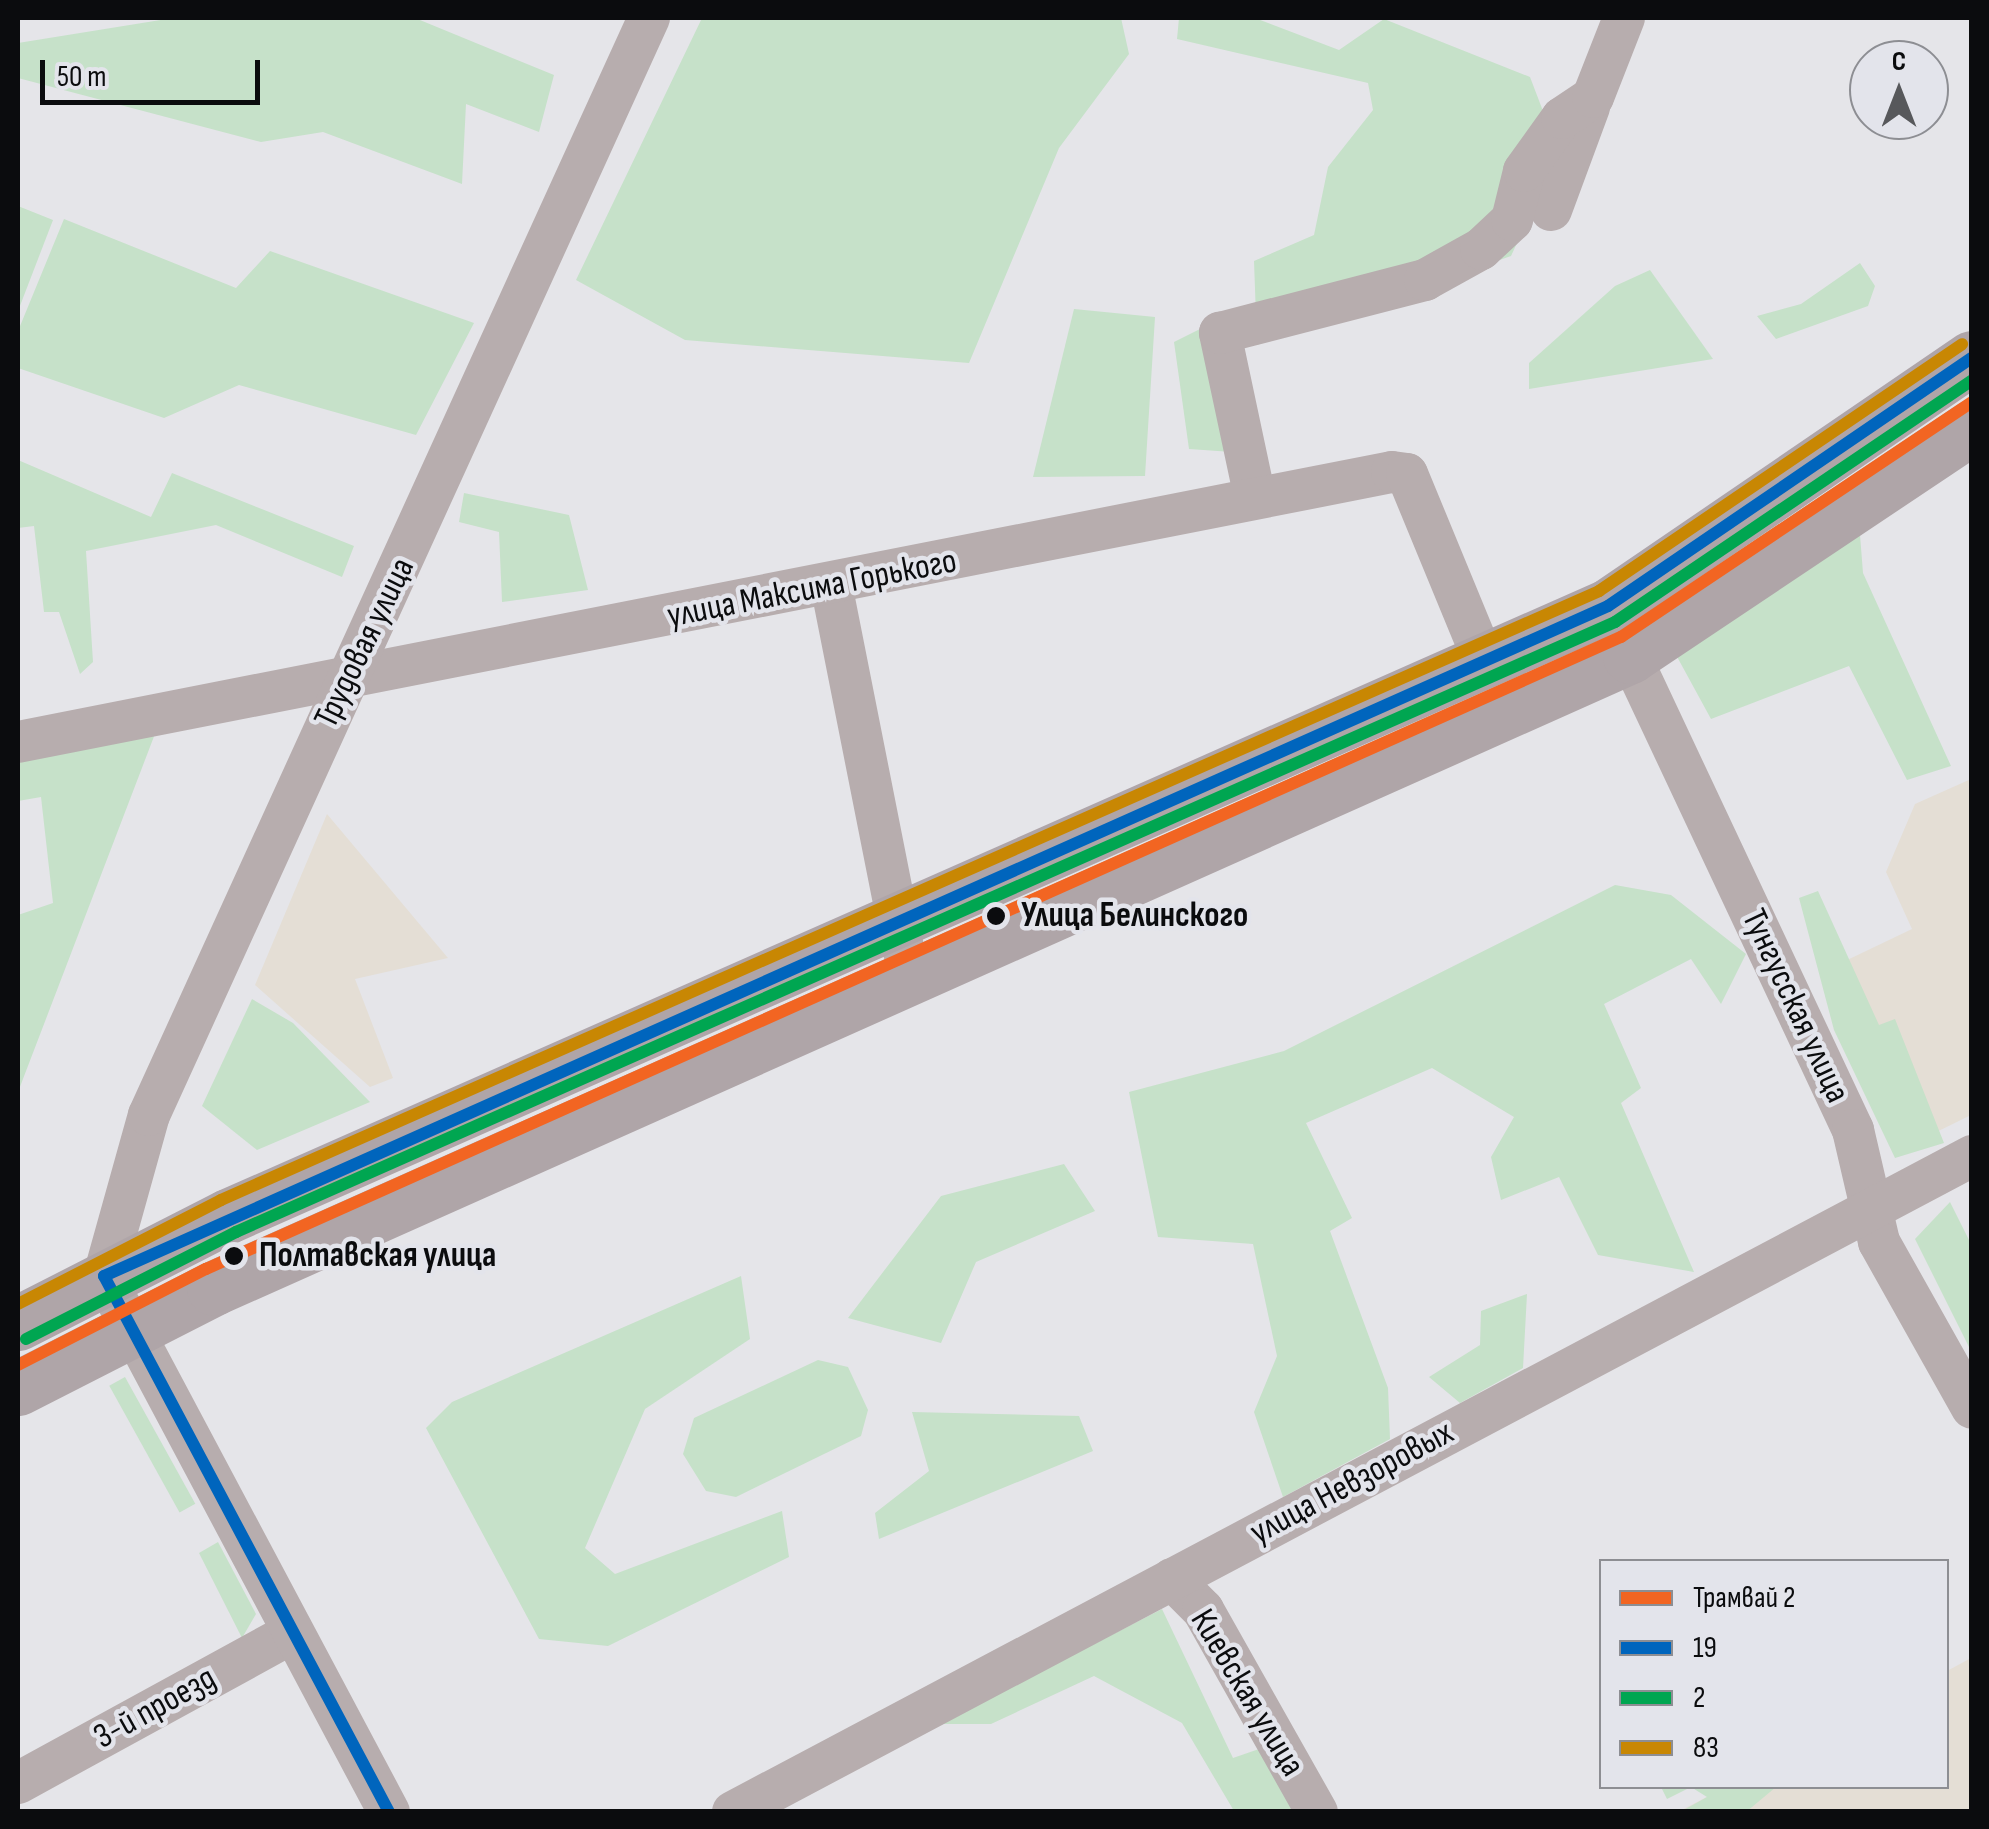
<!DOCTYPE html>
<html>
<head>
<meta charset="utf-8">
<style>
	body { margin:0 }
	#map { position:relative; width:1989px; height:1829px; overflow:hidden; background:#e5e5e9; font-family:"Sofia Sans Condensed",sans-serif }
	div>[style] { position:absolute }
	.education>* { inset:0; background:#e4ded5 }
	.green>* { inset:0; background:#c6e1c9; transform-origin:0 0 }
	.minor>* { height:42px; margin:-21px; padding:0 21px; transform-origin:21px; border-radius:21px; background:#b7adae }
	.major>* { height:55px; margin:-27.5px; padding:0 27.5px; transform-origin:27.5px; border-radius:27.5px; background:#afa5a8 }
	.bus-1>* { height:12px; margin:-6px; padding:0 6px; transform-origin:6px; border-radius:6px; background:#0065bd }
	.bus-2>* { height:12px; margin:-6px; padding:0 6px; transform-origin:6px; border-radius:6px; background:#00a651 }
	.bus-3>* { height:12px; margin:-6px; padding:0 6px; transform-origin:6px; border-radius:6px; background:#c88703 }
	.tram-1>* { height:12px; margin:-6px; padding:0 6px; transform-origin:6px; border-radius:6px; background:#f26522 }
	.dots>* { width:28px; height:28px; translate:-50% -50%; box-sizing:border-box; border:5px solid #e3e4eb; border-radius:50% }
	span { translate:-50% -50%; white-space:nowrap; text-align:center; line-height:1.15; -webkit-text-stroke:9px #e3e4eb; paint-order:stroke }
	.street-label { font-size:35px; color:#0b0c0e }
	.stop-label { font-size:35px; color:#0b0c0e; font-weight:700 }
	.left { translate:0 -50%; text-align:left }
	.frame { position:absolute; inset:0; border:20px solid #0b0c0e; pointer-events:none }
	.legend { position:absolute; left:1599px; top:1559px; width:350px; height:230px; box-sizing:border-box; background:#e3e4eb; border:2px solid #8d8e93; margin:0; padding:12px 18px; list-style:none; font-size:30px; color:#0b0c0e }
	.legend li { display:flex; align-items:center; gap:20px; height:50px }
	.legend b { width:50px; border:2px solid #8d8e93 }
	.north { position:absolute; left:1849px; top:40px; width:100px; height:100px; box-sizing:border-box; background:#e3e4eb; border:2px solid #8d8e93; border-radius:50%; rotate:0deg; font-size:28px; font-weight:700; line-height:40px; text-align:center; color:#0b0c0e }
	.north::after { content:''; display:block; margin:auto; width:35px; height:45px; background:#57585b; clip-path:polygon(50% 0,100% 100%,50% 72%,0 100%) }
	.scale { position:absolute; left:40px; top:60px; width:220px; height:45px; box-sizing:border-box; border:5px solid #0b0c0e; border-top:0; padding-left:12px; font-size:30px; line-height:35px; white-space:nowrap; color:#0b0c0e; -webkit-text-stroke:8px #e3e4eb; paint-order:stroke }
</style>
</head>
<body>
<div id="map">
	<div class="education">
		<i style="clip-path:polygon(1971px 779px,1971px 1115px,1904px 1148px,1820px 973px,1912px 929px,1886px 872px,1915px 804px)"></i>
		<i style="clip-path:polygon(327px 814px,448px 958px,355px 979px,393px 1078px,370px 1087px,255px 985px)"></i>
		<i style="clip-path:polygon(1971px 1658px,1971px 1811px,1678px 1812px,1726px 1787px,1946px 1786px,1947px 1671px)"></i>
	</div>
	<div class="green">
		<i style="clip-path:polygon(173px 18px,415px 18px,554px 75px,539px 132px,466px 104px,462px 184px,323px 132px,261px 142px,18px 78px,18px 43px)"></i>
		<i style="clip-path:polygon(702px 18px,1121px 18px,1129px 54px,1059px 148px,969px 363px,685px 340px,576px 280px)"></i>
		<i style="clip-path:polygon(1179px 18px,1255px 18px,1339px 50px,1384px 19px,1530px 77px,1559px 153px,1511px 256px,1257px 345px,1254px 261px,1314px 235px,1328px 167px,1373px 110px,1368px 83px,1177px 39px)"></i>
		<i style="clip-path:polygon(18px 206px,53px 220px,18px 311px)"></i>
		<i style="clip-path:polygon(64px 219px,236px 288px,270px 251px,474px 323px,416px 435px,239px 385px,164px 418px,18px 368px,18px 331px)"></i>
		<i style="clip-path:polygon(1860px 263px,1875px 286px,1868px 306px,1776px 339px,1757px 316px,1801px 304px)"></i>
		<i style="clip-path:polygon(1650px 270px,1713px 359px,1529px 389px,1529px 363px,1615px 286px)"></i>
		<i style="clip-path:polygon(1074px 309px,1155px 317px,1145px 476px,1033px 477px)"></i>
		<i style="clip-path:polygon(1204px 327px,1232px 452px,1189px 449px,1174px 342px)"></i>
		<i style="clip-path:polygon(18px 460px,151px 517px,172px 473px,354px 546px,342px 577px,216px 525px,86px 551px,93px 662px,80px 674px,59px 612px,44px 612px,34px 526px,18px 528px)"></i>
		<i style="clip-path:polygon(464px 493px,569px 515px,588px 590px,502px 602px,499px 532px,459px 522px)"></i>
		<i style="clip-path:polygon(1859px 522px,1863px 573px,1951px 766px,1907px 780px,1849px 666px,1711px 719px,1669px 642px)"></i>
		<i style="clip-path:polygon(158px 726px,18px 1092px,18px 915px,53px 903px,41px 797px,18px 801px,18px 755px)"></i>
		<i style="clip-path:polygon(1615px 885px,1671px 895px,1746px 954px,1721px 1004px,1691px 959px,1604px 1004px,1641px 1088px,1621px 1103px,1694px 1272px,1598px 1255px,1559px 1177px,1501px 1200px,1491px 1157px,1514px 1117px,1432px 1068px,1306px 1123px,1352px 1218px,1330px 1231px,1388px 1388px,1390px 1439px,1283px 1497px,1254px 1412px,1277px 1356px,1253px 1244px,1158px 1237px,1129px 1092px,1284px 1051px)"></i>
		<i style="clip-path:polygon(1818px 891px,1879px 1025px,1895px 1019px,1944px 1143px,1895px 1158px,1834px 1030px,1799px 898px)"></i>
		<i style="clip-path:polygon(252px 999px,293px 1023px,370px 1102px,257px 1150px,202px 1106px)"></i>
		<i style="clip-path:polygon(1064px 1164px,1095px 1211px,976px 1262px,941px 1343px,848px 1318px,941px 1196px)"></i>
		<i style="clip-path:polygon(1950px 1202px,1971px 1244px,1971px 1351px,1915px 1239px)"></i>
		<i style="clip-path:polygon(741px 1276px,750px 1339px,645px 1409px,585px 1548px,615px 1574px,782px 1511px,789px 1557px,608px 1646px,539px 1639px,426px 1428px,452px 1402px)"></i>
		<i style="clip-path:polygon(1527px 1294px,1523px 1368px,1460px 1403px,1429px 1377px,1480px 1345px,1481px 1311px)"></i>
		<i style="clip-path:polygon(818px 1360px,848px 1367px,868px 1410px,861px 1436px,736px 1497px,706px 1491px,683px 1454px,694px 1418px)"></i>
		<i style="left:125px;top:1377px;width:145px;height:18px;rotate:61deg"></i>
		<i style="clip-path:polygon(912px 1412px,1079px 1416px,1093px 1451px,879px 1539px,875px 1513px,929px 1471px)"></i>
		<i style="clip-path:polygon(218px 1542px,256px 1614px,242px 1638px,199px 1553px)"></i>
		<i style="clip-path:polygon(1162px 1609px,1233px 1758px,1259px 1749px,1295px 1811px,1234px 1811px,1182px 1723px,1094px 1676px,991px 1724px,939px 1724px)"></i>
		<i style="clip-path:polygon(1661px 1787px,1776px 1787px,1746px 1812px,1682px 1811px,1707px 1797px,1691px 1787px,1667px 1799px)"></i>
	</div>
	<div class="minor">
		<i style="left:1551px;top:210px;width:110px;rotate:-69.7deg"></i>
		<i style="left:1254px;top:493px;width:164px;rotate:-102deg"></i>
		<i style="left:1220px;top:333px;width:212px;rotate:-14.5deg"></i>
		<i style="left:1425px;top:280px;width:64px;rotate:-29deg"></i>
		<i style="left:1481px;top:249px;width:42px;rotate:-43.1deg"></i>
		<i style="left:1512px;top:220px;width:50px;rotate:-76.2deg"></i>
		<i style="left:1524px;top:171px;width:65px;rotate:-54.4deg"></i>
		<i style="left:1562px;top:118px;width:37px;rotate:-34deg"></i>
		<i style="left:1593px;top:97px;width:85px;rotate:-68.6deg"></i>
		<i style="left:832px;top:589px;width:369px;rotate:78.8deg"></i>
		<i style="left:1617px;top:628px;width:555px;rotate:64.82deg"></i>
		<i style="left:1853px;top:1130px;width:115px;rotate:76.9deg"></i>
		<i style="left:1879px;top:1242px;width:190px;rotate:60.7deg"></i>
		<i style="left:18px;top:742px;width:1400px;rotate:-11.12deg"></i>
		<i style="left:1392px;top:472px;width:15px;rotate:8deg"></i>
		<i style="left:1407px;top:474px;width:202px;rotate:67.6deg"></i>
		<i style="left:1172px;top:1579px;width:44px;rotate:45deg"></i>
		<i style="left:1203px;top:1610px;width:232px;rotate:60.6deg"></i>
		<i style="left:18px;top:1783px;width:312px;rotate:-28.7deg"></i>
		<i style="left:389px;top:1812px;width:607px;rotate:-118deg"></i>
		<i style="left:104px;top:1276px;width:167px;rotate:-74.4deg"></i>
		<i style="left:149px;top:1115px;width:1206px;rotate:-65.5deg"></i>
		<i style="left:733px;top:1812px;width:1402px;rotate:-27.9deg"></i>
	</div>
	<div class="major">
		<i style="left:18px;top:1323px;width:236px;rotate:-27deg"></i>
		<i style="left:228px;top:1216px;width:1509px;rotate:-23.85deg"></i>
		<i style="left:1608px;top:606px;width:440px;rotate:-34.3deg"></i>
		<i style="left:18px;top:1388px;width:220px;rotate:-27deg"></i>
		<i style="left:214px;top:1288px;width:1551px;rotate:-24.05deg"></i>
		<i style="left:1630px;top:656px;width:412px;rotate:-33.8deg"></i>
	</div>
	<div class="bus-1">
		<i style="left:389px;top:1812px;width:607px;rotate:-118deg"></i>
		<i style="left:104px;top:1276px;width:1646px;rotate:-24.01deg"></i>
		<i style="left:1608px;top:606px;width:440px;rotate:-34.3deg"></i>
	</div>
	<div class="bus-2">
		<i style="left:26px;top:1339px;width:236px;rotate:-27deg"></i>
		<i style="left:236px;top:1232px;width:1508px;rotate:-23.86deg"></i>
		<i style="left:1615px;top:622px;width:431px;rotate:-34.1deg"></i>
	</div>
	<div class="bus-3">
		<i style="left:18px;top:1304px;width:228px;rotate:-27.1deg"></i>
		<i style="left:221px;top:1200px;width:1507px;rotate:-23.84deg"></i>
		<i style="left:1599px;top:591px;width:439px;rotate:-34.2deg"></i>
	</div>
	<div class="tram-1">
		<i style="left:18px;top:1365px;width:211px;rotate:-27.1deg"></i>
		<i style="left:206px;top:1269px;width:1550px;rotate:-24.07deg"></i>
		<i style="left:1621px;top:637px;width:422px;rotate:-33.8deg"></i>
	</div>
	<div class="dots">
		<i style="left:996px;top:916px;background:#0b0c0e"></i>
		<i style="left:234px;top:1256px;background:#0b0c0e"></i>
	</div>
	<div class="street-label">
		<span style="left:812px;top:589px;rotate:-11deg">улица Максима Горького</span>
		<span style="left:365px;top:643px;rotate:-64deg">Трудовая улица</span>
		<span style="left:1795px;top:1006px;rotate:65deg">Тунгусская улица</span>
		<span style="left:1352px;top:1483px;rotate:-28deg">улица Невзоровых</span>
		<span style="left:1247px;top:1693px;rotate:59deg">Киевская улица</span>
		<span style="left:155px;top:1708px;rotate:-29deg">3-й проезд</span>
	</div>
	<div class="stop-label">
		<span class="left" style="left:1021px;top:916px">Улица Белинского</span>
		<span class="left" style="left:259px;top:1256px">Полтавская улица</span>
	</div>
	<div class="frame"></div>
	<ul class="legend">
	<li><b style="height:12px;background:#f26522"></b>Трамвай 2</li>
	<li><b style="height:12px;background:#0065bd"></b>19</li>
	<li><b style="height:12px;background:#00a651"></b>2</li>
	<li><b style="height:12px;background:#c88703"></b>83</li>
	</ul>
	<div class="north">С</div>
	<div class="scale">50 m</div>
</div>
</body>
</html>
